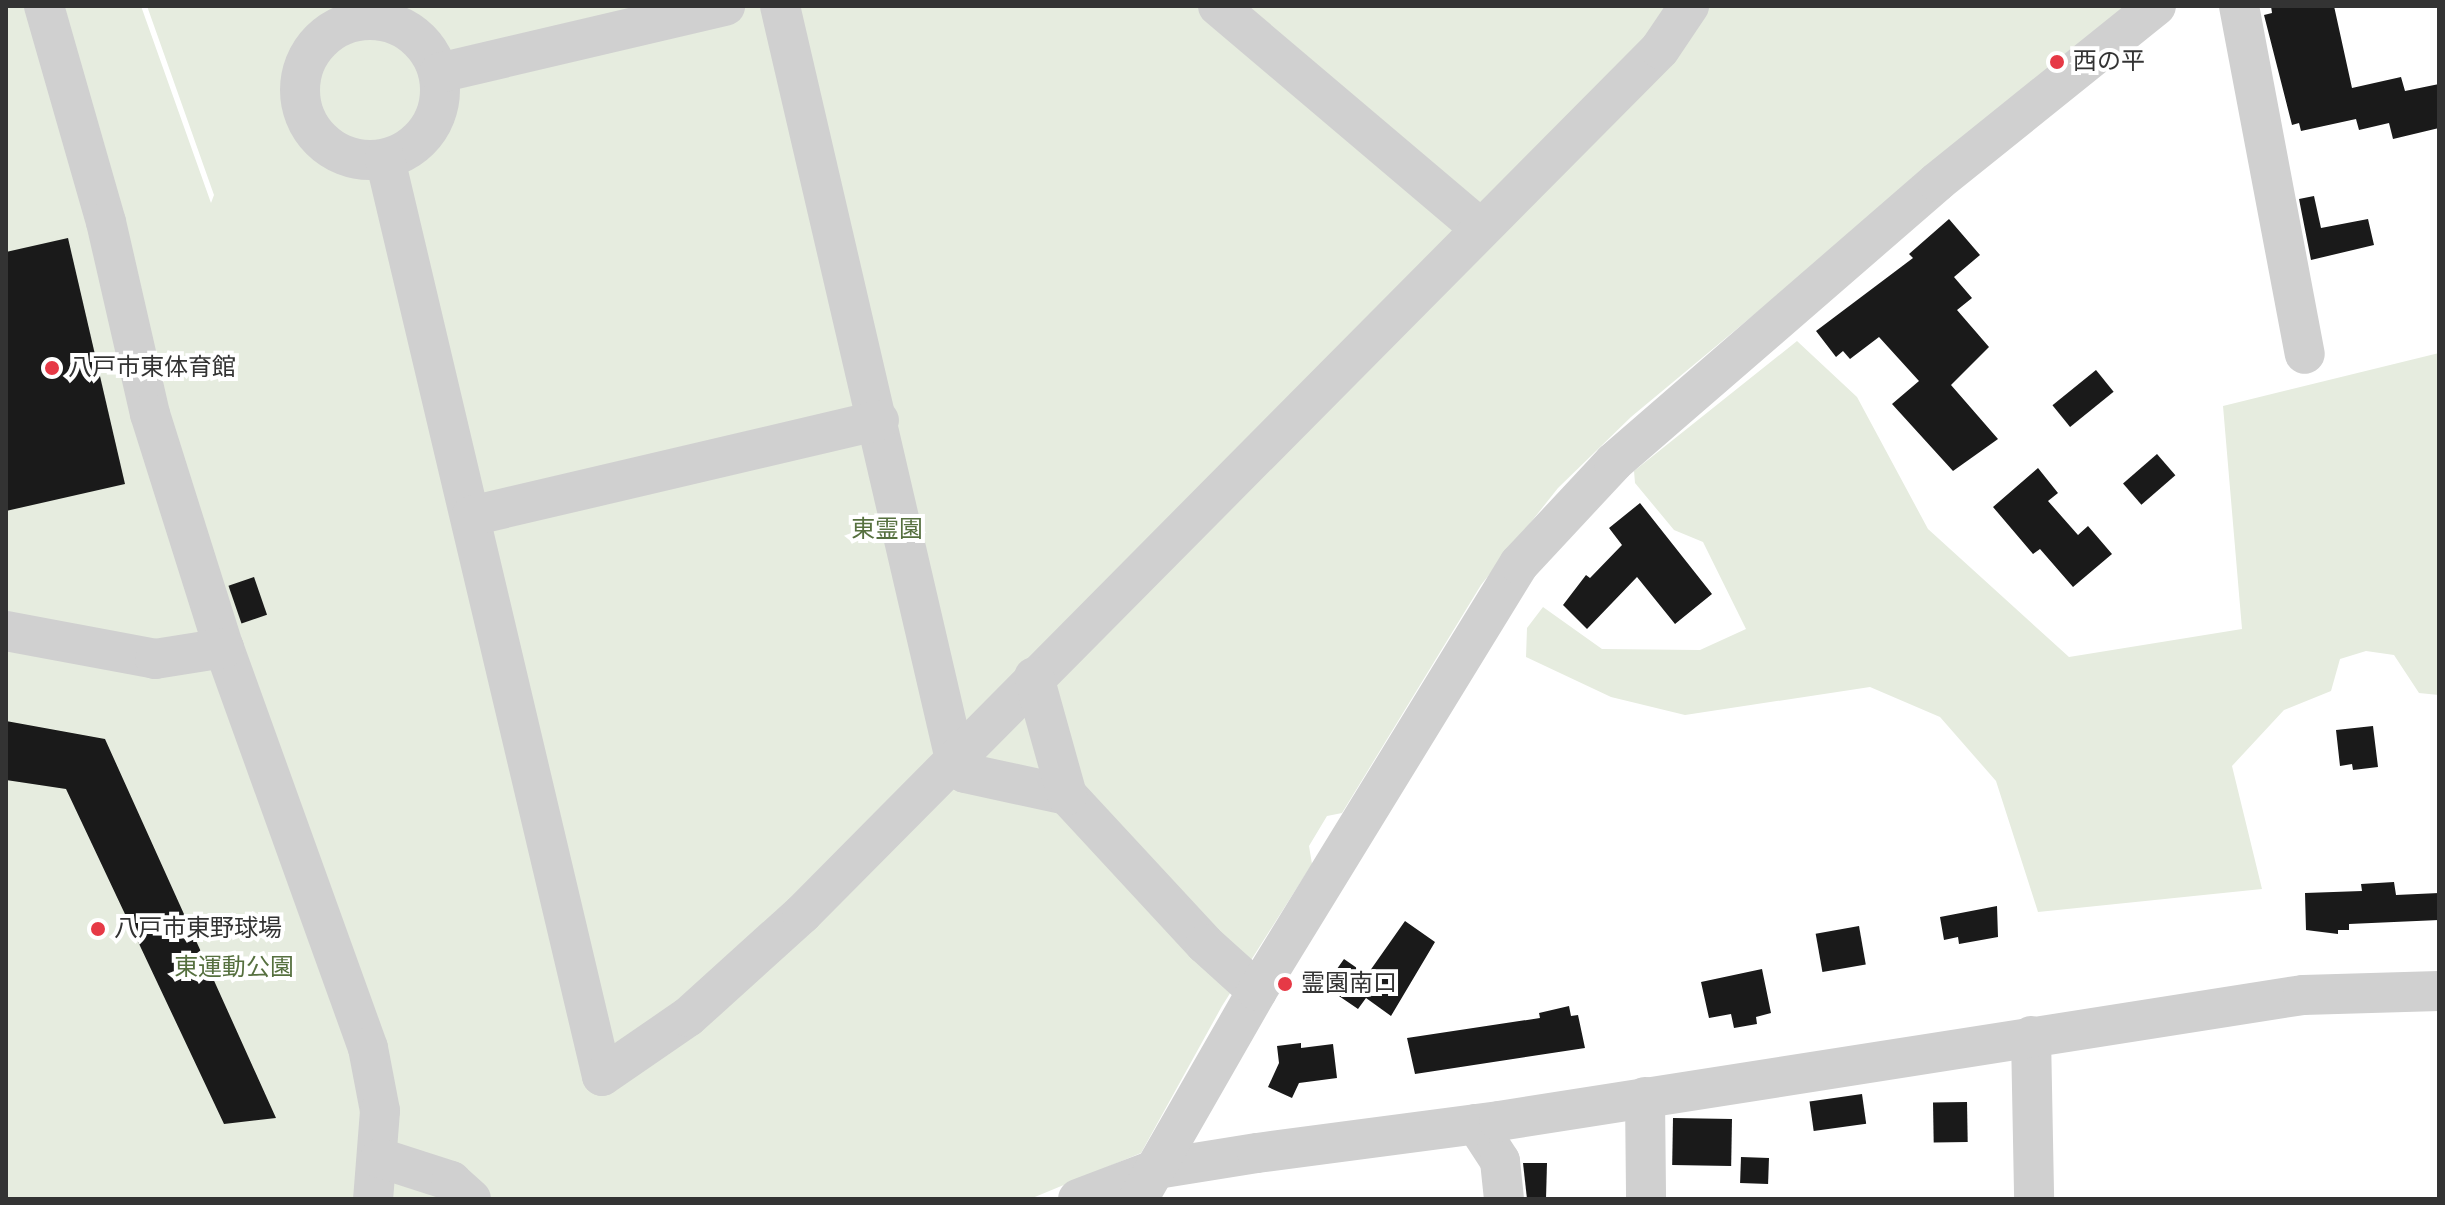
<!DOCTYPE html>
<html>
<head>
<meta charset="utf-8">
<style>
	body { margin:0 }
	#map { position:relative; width:2445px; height:1205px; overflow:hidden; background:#fff; font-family:"Varela Round","Noto Sans JP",sans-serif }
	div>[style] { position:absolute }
	.green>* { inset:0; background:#e6ecdf }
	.building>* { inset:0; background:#1a1a1a; transform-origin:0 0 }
	.minor>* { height:40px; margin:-20px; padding:0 20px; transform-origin:20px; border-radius:20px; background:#d0d0d0 }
	.minor>.ring { margin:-20px; padding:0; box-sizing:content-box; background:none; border:40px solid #d0d0d0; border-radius:50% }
	.dots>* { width:22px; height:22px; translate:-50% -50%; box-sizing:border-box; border:4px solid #fff; border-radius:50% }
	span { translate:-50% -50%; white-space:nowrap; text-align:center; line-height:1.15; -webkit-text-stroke:8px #fff; paint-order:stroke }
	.poi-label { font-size:24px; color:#333 }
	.left { translate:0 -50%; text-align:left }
	.park-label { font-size:24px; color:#56703f }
	.frame { position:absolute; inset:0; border:8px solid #333; pointer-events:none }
</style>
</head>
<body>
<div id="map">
	<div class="green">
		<i style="clip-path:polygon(6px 6px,141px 6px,211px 203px,214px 195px,147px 6px,2125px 6px,1631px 417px,1558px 488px,1481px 585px,1342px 813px,1327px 816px,1309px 846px,1312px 864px,1222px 1006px,1141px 1153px,1030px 1199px,6px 1199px)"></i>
		<i style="clip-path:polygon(1797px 341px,1857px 397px,1928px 529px,2069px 657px,2242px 629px,2223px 406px,2439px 353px,2439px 695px,2419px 693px,2394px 655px,2366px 651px,2340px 659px,2331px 691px,2284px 710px,2232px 766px,2262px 889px,2038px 912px,1996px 781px,1940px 717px,1870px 687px,1685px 715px,1611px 697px,1526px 657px,1527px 628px,1543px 607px,1602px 649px,1700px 650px,1746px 629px,1703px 542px,1674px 530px,1635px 483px,1634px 471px)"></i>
	</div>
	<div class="building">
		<i style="clip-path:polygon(2271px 6px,2334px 6px,2352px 88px,2401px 77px,2405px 91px,2439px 84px,2439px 128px,2393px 139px,2389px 123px,2359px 130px,2356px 119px,2301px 131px,2299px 123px,2292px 125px,2264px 15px,2272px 13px)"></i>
		<i style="clip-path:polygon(2314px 196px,2321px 228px,2368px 219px,2374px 245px,2311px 260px,2299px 199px)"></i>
		<i style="clip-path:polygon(1949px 219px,1980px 255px,1954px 277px,1972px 298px,1957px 310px,1989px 347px,1951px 385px,1998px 439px,1953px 471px,1892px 404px,1919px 381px,1879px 337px,1850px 359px,1843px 351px,1836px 357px,1816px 331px,1913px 258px,1909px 254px)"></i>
		<i style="clip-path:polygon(68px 238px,125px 484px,6px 511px,6px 252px)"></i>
		<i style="left:2096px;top:370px;width:28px;height:56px;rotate:51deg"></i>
		<i style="left:2157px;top:454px;width:28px;height:45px;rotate:49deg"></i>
		<i style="clip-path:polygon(2038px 468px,2058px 493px,2048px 501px,2078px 535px,2088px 526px,2112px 554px,2073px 587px,2040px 549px,2033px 554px,1993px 507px)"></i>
		<i style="clip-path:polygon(1640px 503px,1712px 594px,1675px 624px,1637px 577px,1587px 629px,1563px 605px,1586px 575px,1590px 578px,1622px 545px,1609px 528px)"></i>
		<i style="left:254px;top:577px;width:40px;height:27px;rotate:71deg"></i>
		<i style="clip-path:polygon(6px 721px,105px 739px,276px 1118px,224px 1124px,66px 789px,6px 780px)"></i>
		<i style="clip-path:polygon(2373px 726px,2378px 767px,2353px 770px,2352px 764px,2340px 766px,2336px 730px)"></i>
		<i style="clip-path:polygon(2394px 882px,2396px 895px,2439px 893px,2439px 920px,2349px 924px,2349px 930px,2338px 930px,2338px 934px,2306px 930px,2305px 893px,2362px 891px,2361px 884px)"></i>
		<i style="clip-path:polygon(1997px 906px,1998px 937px,1959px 944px,1958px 937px,1944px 940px,1940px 917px)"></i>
		<i style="clip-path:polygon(1405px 921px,1435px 942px,1391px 1016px,1366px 998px,1358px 1009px,1336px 994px,1327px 983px,1344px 959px,1367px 975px)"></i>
		<i style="left:1859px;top:926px;width:39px;height:44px;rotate:80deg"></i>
		<i style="clip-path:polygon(1762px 969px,1771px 1013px,1756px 1017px,1757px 1024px,1734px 1028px,1731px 1014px,1709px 1018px,1701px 982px)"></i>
		<i style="clip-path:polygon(1569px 1006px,1571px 1016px,1578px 1015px,1585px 1048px,1415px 1074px,1407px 1038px,1540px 1018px,1539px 1013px)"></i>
		<i style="clip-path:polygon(1301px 1043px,1301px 1048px,1333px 1044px,1337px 1078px,1299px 1083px,1292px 1098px,1268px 1087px,1279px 1063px,1277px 1046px)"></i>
		<i style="left:1862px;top:1094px;width:30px;height:53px;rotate:82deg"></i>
		<i style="left:1967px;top:1102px;width:40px;height:34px;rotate:89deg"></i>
		<i style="left:1673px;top:1118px;width:59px;height:47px;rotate:1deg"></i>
		<i style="left:1741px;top:1157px;width:28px;height:26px;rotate:2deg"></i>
		<i style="clip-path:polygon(1523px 1163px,1547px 1163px,1546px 1199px,1527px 1199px)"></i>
	</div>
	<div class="minor">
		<i style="left:44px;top:6px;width:225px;rotate:74deg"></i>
		<i style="left:106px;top:222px;width:197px;rotate:77.1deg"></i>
		<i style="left:150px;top:414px;width:245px;rotate:72.5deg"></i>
		<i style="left:224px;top:648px;width:425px;rotate:70.2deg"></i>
		<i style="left:368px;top:1048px;width:64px;rotate:79.2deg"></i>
		<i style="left:380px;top:1111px;width:88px;rotate:94.5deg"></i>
		<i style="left:780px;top:6px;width:773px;rotate:76.92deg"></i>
		<i style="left:955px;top:759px;width:17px;rotate:54deg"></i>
		<i style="left:965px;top:773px;width:104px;rotate:12.2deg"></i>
		<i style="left:1067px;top:795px;width:203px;rotate:47.2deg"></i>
		<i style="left:1205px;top:944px;width:70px;rotate:42.1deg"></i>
		<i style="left:1218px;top:6px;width:343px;rotate:40.3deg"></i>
		<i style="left:2239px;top:6px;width:354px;rotate:79.3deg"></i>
		<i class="ring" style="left:300px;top:20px;width:100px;height:100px"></i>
		<i style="left:439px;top:73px;width:294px;rotate:-13.2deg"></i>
		<i style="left:385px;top:159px;width:942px;rotate:76.69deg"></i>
		<i style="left:602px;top:1076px;width:104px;rotate:-34.5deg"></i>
		<i style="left:688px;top:1017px;width:154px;rotate:-42.1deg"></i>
		<i style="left:802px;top:914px;width:1218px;rotate:-45.23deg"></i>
		<i style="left:1660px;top:49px;width:52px;rotate:-56deg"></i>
		<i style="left:471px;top:516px;width:419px;rotate:-13.2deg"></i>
		<i style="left:6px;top:631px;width:152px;rotate:10.6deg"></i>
		<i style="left:155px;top:659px;width:70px;rotate:-9.1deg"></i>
		<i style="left:1034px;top:677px;width:123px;rotate:74.4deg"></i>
		<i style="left:2031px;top:1036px;width:163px;rotate:88.9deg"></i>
		<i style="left:1645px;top:1097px;width:102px;rotate:89.4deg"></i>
		<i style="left:1476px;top:1124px;width:44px;rotate:57deg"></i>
		<i style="left:1500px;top:1161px;width:38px;rotate:84deg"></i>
		<i style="left:380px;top:1158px;width:75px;rotate:17.9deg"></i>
		<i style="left:451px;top:1181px;width:27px;rotate:42deg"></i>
		<i style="left:1078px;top:1199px;width:85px;rotate:-20.8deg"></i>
		<i style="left:1157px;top:1169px;width:101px;rotate:-9.1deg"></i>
		<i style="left:1257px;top:1153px;width:244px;rotate:-7.5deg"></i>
		<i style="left:1499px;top:1121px;width:814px;rotate:-8.91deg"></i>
		<i style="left:2303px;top:995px;width:136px;rotate:-1.7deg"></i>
		<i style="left:1138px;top:1199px;width:240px;rotate:-60.2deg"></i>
		<i style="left:1257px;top:991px;width:501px;rotate:-58.47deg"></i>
		<i style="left:1519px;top:564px;width:139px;rotate:-47deg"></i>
		<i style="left:1614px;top:462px;width:427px;rotate:-40.9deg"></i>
		<i style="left:1937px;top:182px;width:281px;rotate:-38.8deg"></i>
	</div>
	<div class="dots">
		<i style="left:2057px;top:62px;background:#e63946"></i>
		<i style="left:52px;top:368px;background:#e63946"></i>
		<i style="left:98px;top:929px;background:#e63946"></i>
		<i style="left:1285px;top:984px;background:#e63946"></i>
	</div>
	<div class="poi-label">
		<span class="left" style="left:2073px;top:62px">西の平</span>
		<span class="left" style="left:68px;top:368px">八戸市東体育館</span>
		<span class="left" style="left:114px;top:929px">八戸市東野球場</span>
		<span class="left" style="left:1301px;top:984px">霊園南口</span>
	</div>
	<div class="park-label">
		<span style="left:887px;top:530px">東霊園</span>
		<span style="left:234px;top:968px">東運動公園</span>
	</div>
	<div class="frame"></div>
</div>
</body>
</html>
